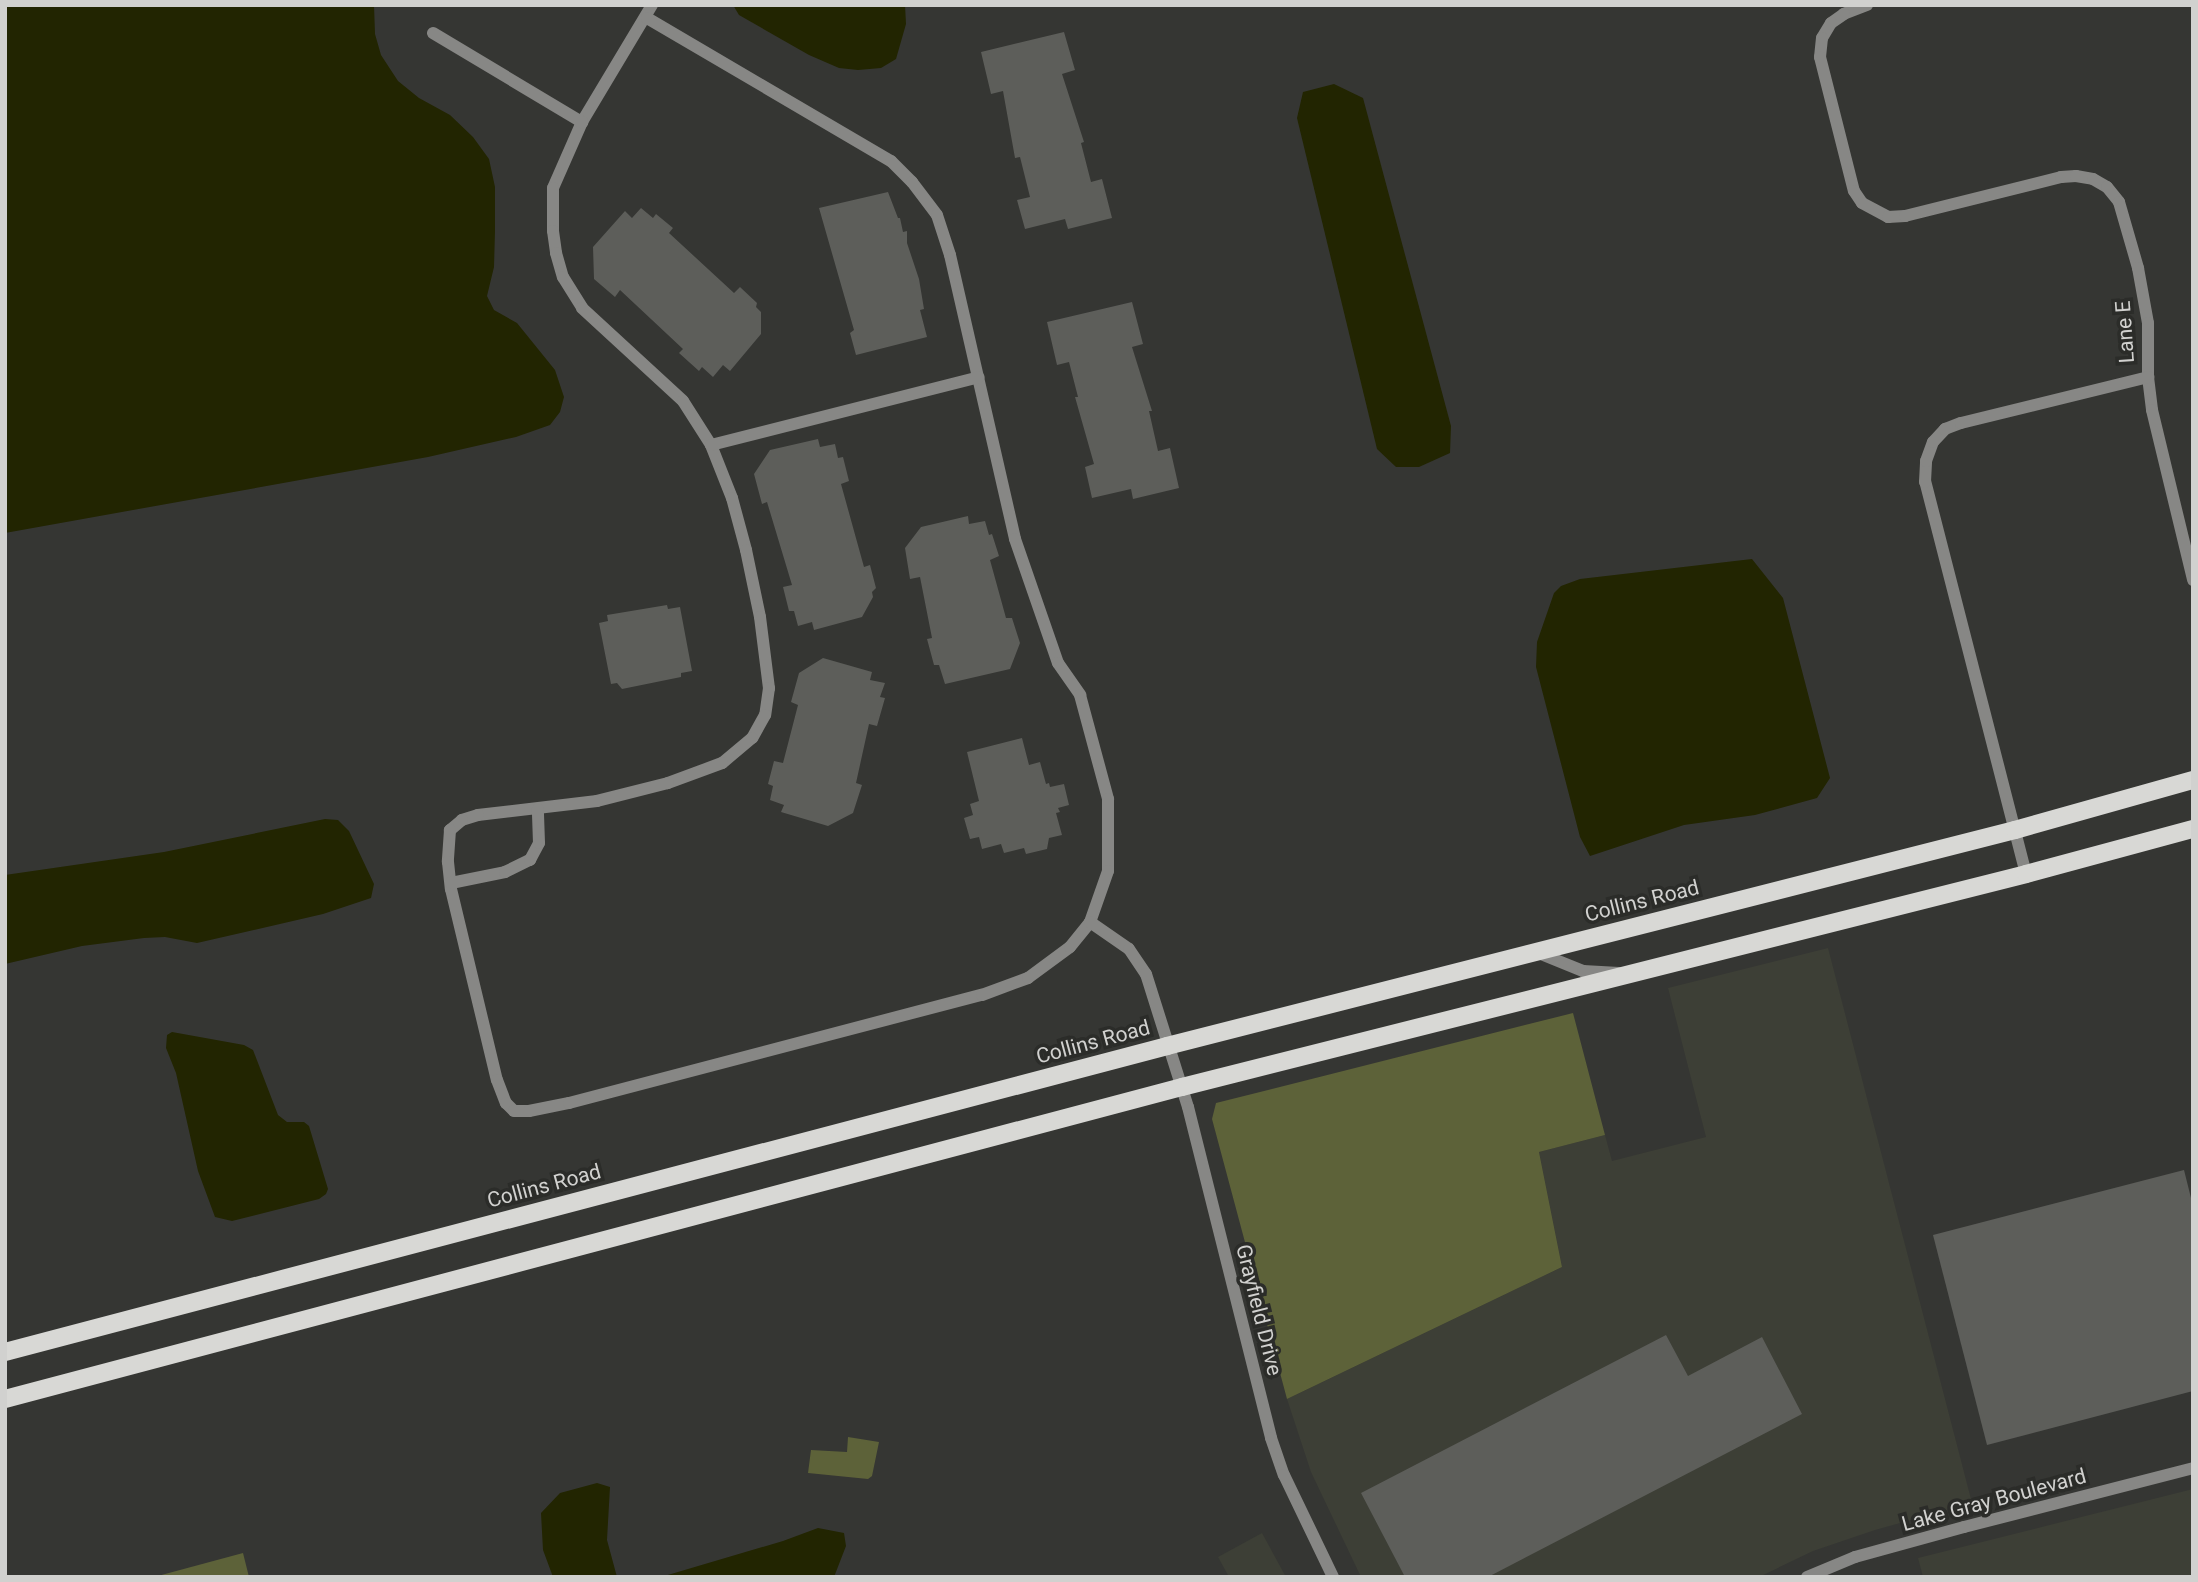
<!DOCTYPE html>
<html>
<head>
<meta charset="utf-8">
<style>
	body { margin:0 }
	#map { position:relative; width:2198px; height:1582px; overflow:hidden; background:#353633; font-family:Roboto,sans-serif }
	div>[style] { position:absolute }
	.built>* { inset:0; background:#3d3f36 }
	.green>* { inset:0; background:#5d6239 }
	.water>* { inset:0; background:#222501 }
	.building>* { inset:0; background:#5d5e5a }
	.minor>* { height:12px; margin:-6px; padding:0 6px; transform-origin:6px; border-radius:6px; background:#878785 }
	.major>* { height:18px; margin:-9px; padding:0 9px; transform-origin:9px; border-radius:9px; background:#d8d8d5 }
	span { translate:-50% -50%; white-space:nowrap; text-align:center; line-height:1.15; -webkit-text-stroke:7px #2b2c29; paint-order:stroke }
	.street-label { font-size:21px; color:#d1d1cf }
	.frame { position:absolute; inset:0; border:7px solid #d1d1cf; pointer-events:none }
</style>
</head>
<body>
<div id="map">
	<div class="built">
		<i style="clip-path:polygon(1828px 948px,1972px 1503px,1875px 1530px,1813px 1551px,1759px 1577px,1361px 1577px,1311px 1472px,1287px 1399px,1562px 1267px,1539px 1152px,1605px 1135px,1612px 1161px,1706px 1137px,1668px 988px)"></i>
		<i style="clip-path:polygon(2193px 1489px,2193px 1577px,1923px 1577px,1918px 1558px)"></i>
		<i style="clip-path:polygon(1262px 1533px,1286px 1577px,1229px 1577px,1218px 1557px)"></i>
	</div>
	<div class="green">
		<i style="clip-path:polygon(1573px 1013px,1605px 1135px,1539px 1152px,1562px 1267px,1287px 1399px,1212px 1119px,1216px 1103px)"></i>
		<i style="clip-path:polygon(848px 1437px,879px 1442px,872px 1476px,868px 1479px,808px 1473px,811px 1450px,847px 1452px)"></i>
		<i style="clip-path:polygon(243px 1553px,249px 1577px,154px 1577px)"></i>
	</div>
	<div class="water">
		<i style="clip-path:polygon(5px 5px,374px 5px,375px 34px,381px 55px,398px 81px,419px 98px,450px 115px,473px 137px,489px 159px,495px 187px,495px 231px,494px 267px,487px 296px,494px 310px,517px 323px,555px 370px,564px 397px,560px 412px,550px 425px,516px 437px,428px 457px,5px 533px)"></i>
		<i style="clip-path:polygon(733px 5px,905px 5px,906px 24px,896px 59px,881px 68px,858px 70px,839px 68px,809px 55px,739px 15px)"></i>
		<i style="clip-path:polygon(1334px 84px,1363px 98px,1451px 426px,1450px 453px,1419px 467px,1396px 467px,1377px 449px,1297px 118px,1303px 92px)"></i>
		<i style="clip-path:polygon(1752px 559px,1783px 598px,1830px 778px,1817px 798px,1755px 815px,1684px 825px,1590px 856px,1580px 837px,1536px 667px,1537px 642px,1554px 593px,1561px 586px,1580px 579px)"></i>
		<i style="clip-path:polygon(325px 819px,338px 820px,349px 831px,374px 884px,371px 898px,323px 914px,197px 943px,165px 937px,144px 938px,82px 946px,5px 964px,5px 875px,164px 852px)"></i>
		<i style="clip-path:polygon(172px 1032px,244px 1045px,253px 1050px,278px 1115px,287px 1122px,304px 1122px,309px 1126px,328px 1189px,326px 1194px,319px 1199px,232px 1221px,215px 1217px,198px 1171px,176px 1073px,166px 1048px,167px 1035px)"></i>
		<i style="clip-path:polygon(597px 1483px,610px 1487px,607px 1540px,617px 1577px,553px 1577px,543px 1550px,541px 1513px,560px 1493px)"></i>
		<i style="clip-path:polygon(818px 1528px,844px 1533px,846px 1546px,834px 1577px,661px 1577px,783px 1541px)"></i>
	</div>
	<div class="building">
		<i style="clip-path:polygon(1064px 32px,1075px 70px,1062px 74px,1084px 142px,1081px 143px,1091px 182px,1102px 179px,1112px 218px,1068px 229px,1065px 219px,1025px 229px,1017px 200px,1030px 197px,1020px 157px,1015px 158px,1003px 91px,991px 94px,981px 52px)"></i>
		<i style="clip-path:polygon(888px 192px,898px 218px,900px 218px,903px 232px,907px 231px,907px 243px,919px 279px,924px 309px,920px 310px,927px 337px,856px 355px,850px 333px,854px 330px,819px 208px)"></i>
		<i style="clip-path:polygon(641px 208px,653px 218px,656px 214px,673px 228px,669px 233px,734px 293px,740px 287px,757px 303px,756px 307px,761px 312px,761px 334px,730px 371px,723px 365px,713px 377px,702px 367px,699px 371px,679px 353px,683px 349px,620px 290px,615px 297px,594px 279px,593px 247px,625px 211px,632px 218px)"></i>
		<i style="clip-path:polygon(1132px 302px,1143px 344px,1132px 347px,1152px 411px,1149px 411px,1158px 451px,1170px 448px,1179px 488px,1133px 499px,1131px 489px,1092px 498px,1085px 467px,1094px 464px,1075px 397px,1078px 397px,1069px 362px,1057px 365px,1047px 322px)"></i>
		<i style="clip-path:polygon(818px 439px,820px 447px,835px 444px,838px 458px,843px 457px,849px 481px,841px 484px,864px 567px,870px 565px,876px 588px,872px 592px,873px 597px,862px 617px,814px 630px,812px 622px,798px 626px,794px 611px,789px 611px,783px 587px,792px 585px,767px 502px,762px 504px,754px 474px,770px 450px)"></i>
		<i style="clip-path:polygon(968px 516px,969px 524px,985px 521px,989px 535px,992px 534px,999px 556px,990px 560px,1006px 618px,1012px 618px,1020px 643px,1010px 669px,945px 684px,939px 665px,934px 665px,927px 639px,932px 638px,920px 577px,910px 579px,905px 548px,921px 527px)"></i>
		<i style="clip-path:polygon(667px 605px,668px 609px,680px 607px,692px 671px,681px 673px,681px 677px,622px 689px,617px 683px,611px 684px,599px 623px,608px 621px,607px 615px)"></i>
		<i style="clip-path:polygon(823px 658px,872px 672px,870px 680px,885px 683px,880px 697px,885px 698px,877px 726px,869px 724px,856px 783px,862px 785px,853px 813px,828px 826px,781px 812px,784px 805px,770px 800px,773px 786px,768px 784px,774px 761px,783px 763px,798px 705px,791px 702px,799px 673px)"></i>
		<i style="clip-path:polygon(1022px 738px,1029px 765px,1040px 762px,1046px 784px,1049px 783px,1050px 787px,1064px 784px,1069px 805px,1058px 808px,1060px 812px,1056px 813px,1062px 835px,1049px 838px,1047px 849px,1026px 854px,1024px 848px,1004px 853px,1001px 844px,982px 849px,979px 837px,970px 839px,964px 818px,973px 815px,970px 804px,979px 801px,967px 752px)"></i>
		<i style="clip-path:polygon(2184px 1170px,2193px 1206px,2193px 1391px,1987px 1445px,1933px 1235px)"></i>
		<i style="clip-path:polygon(1666px 1335px,1688px 1376px,1762px 1337px,1802px 1414px,1488px 1577px,1405px 1577px,1361px 1493px)"></i>
	</div>
	<div class="minor">
		<i style="left:652px;top:5px;width:136px;rotate:120.9deg"></i>
		<i style="left:582px;top:122px;width:72px;rotate:113.7deg"></i>
		<i style="left:553px;top:188px;width:43px;rotate:90deg"></i>
		<i style="left:553px;top:231px;width:22px;rotate:82deg"></i>
		<i style="left:556px;top:253px;width:25px;rotate:74deg"></i>
		<i style="left:563px;top:277px;width:36px;rotate:58deg"></i>
		<i style="left:582px;top:308px;width:137px;rotate:42.6deg"></i>
		<i style="left:683px;top:401px;width:52px;rotate:57.5deg"></i>
		<i style="left:711px;top:445px;width:57px;rotate:68.4deg"></i>
		<i style="left:732px;top:498px;width:54px;rotate:74.9deg"></i>
		<i style="left:746px;top:550px;width:68px;rotate:78.2deg"></i>
		<i style="left:760px;top:617px;width:72px;rotate:82.8deg"></i>
		<i style="left:769px;top:688px;width:27px;rotate:98deg"></i>
		<i style="left:765px;top:715px;width:26px;rotate:119deg"></i>
		<i style="left:752px;top:738px;width:39px;rotate:140deg"></i>
		<i style="left:722px;top:763px;width:58px;rotate:159.7deg"></i>
		<i style="left:668px;top:783px;width:73px;rotate:165.8deg"></i>
		<i style="left:597px;top:801px;width:120px;rotate:173.3deg"></i>
		<i style="left:478px;top:815px;width:17px;rotate:163deg"></i>
		<i style="left:462px;top:820px;width:16px;rotate:140deg"></i>
		<i style="left:450px;top:830px;width:32px;rotate:94deg"></i>
		<i style="left:448px;top:862px;width:27px;rotate:84deg"></i>
		<i style="left:451px;top:889px;width:196px;rotate:76.5deg"></i>
		<i style="left:497px;top:1080px;width:25px;rotate:69deg"></i>
		<i style="left:506px;top:1103px;width:11px;rotate:45deg"></i>
		<i style="left:514px;top:1111px;width:15px"></i>
		<i style="left:529px;top:1111px;width:41px;rotate:-11.3deg"></i>
		<i style="left:569px;top:1103px;width:427px;rotate:-14.7deg"></i>
		<i style="left:982px;top:995px;width:49px;rotate:-20.3deg"></i>
		<i style="left:1028px;top:978px;width:52px;rotate:-36.4deg"></i>
		<i style="left:1070px;top:947px;width:32px;rotate:-51deg"></i>
		<i style="left:1867px;top:5px;width:25px;rotate:159deg"></i>
		<i style="left:1844px;top:14px;width:16px;rotate:145deg"></i>
		<i style="left:1831px;top:23px;width:17px;rotate:121deg"></i>
		<i style="left:1822px;top:38px;width:19px;rotate:96deg"></i>
		<i style="left:1820px;top:57px;width:138px;rotate:75.8deg"></i>
		<i style="left:1854px;top:191px;width:14px;rotate:56deg"></i>
		<i style="left:1862px;top:203px;width:30px;rotate:28deg"></i>
		<i style="left:1888px;top:217px;width:17px;rotate:-3deg"></i>
		<i style="left:1905px;top:216px;width:161px;rotate:-14deg"></i>
		<i style="left:2061px;top:177px;width:15px;rotate:-4deg"></i>
		<i style="left:2076px;top:176px;width:17px;rotate:10deg"></i>
		<i style="left:2093px;top:179px;width:16px;rotate:30deg"></i>
		<i style="left:2107px;top:187px;width:19px;rotate:51deg"></i>
		<i style="left:2119px;top:202px;width:69px;rotate:73.9deg"></i>
		<i style="left:2138px;top:268px;width:56px;rotate:79.7deg"></i>
		<i style="left:2148px;top:323px;width:54px;rotate:90deg"></i>
		<i style="left:2148px;top:377px;width:33px;rotate:83deg"></i>
		<i style="left:2152px;top:410px;width:175px;rotate:76.4deg"></i>
		<i style="left:647px;top:18px;width:283px;rotate:30.4deg"></i>
		<i style="left:891px;top:161px;width:30px;rotate:45deg"></i>
		<i style="left:912px;top:182px;width:41px;rotate:52.9deg"></i>
		<i style="left:937px;top:215px;width:42px;rotate:72deg"></i>
		<i style="left:950px;top:255px;width:291px;rotate:77.1deg"></i>
		<i style="left:1015px;top:539px;width:131px;rotate:70.9deg"></i>
		<i style="left:1058px;top:663px;width:39px;rotate:55deg"></i>
		<i style="left:1080px;top:695px;width:108px;rotate:74.9deg"></i>
		<i style="left:1108px;top:799px;width:72px;rotate:90deg"></i>
		<i style="left:1108px;top:871px;width:54px;rotate:109.4deg"></i>
		<i style="left:1090px;top:922px;width:47px;rotate:34.7deg"></i>
		<i style="left:1129px;top:949px;width:30px;rotate:56deg"></i>
		<i style="left:1146px;top:974px;width:139px;rotate:72.5deg"></i>
		<i style="left:1188px;top:1107px;width:341px;rotate:75.9deg"></i>
		<i style="left:1271px;top:1438px;width:39px;rotate:71deg"></i>
		<i style="left:1284px;top:1475px;width:113px;rotate:64.3deg"></i>
		<i style="left:433px;top:33px;width:174px;rotate:30.9deg"></i>
		<i style="left:711px;top:445px;width:276px;rotate:-14.2deg"></i>
		<i style="left:2026px;top:874px;width:405px;rotate:-104.4deg"></i>
		<i style="left:1925px;top:482px;width:21px;rotate:-87deg"></i>
		<i style="left:1926px;top:461px;width:20px;rotate:-70deg"></i>
		<i style="left:1933px;top:442px;width:18px;rotate:-47deg"></i>
		<i style="left:1945px;top:429px;width:17px;rotate:-21deg"></i>
		<i style="left:1961px;top:423px;width:193px;rotate:-13.8deg"></i>
		<i style="left:451px;top:883px;width:55px;rotate:-11.5deg"></i>
		<i style="left:505px;top:872px;width:28px;rotate:-26deg"></i>
		<i style="left:530px;top:860px;width:19px;rotate:-62deg"></i>
		<i style="left:539px;top:843px;width:34px;rotate:-92deg"></i>
		<i style="left:1536px;top:952px;width:51px;rotate:22deg"></i>
		<i style="left:1583px;top:971px;width:36px;rotate:3deg"></i>
		<i style="left:1807px;top:1577px;width:52px;rotate:-22.6deg"></i>
		<i style="left:1855px;top:1557px;width:113px;rotate:-15.4deg"></i>
		<i style="left:1964px;top:1527px;width:236px;rotate:-14.4deg"></i>
	</div>
	<div class="major">
		<i style="left:5px;top:1352px;width:1202px;rotate:-14.75deg"></i>
		<i style="left:1167px;top:1046px;width:875px;rotate:-14.29deg"></i>
		<i style="left:2015px;top:830px;width:185px;rotate:-15.7deg"></i>
		<i style="left:5px;top:1399px;width:1218px;rotate:-14.85deg"></i>
		<i style="left:1182px;top:1087px;width:870px;rotate:-14.16deg"></i>
		<i style="left:2026px;top:874px;width:173px;rotate:-15.1deg"></i>
	</div>
	<div class="street-label">
		<span style="left:2125px;top:332px;rotate:-94deg">Lane E</span>
		<span style="left:1642px;top:901px;rotate:-14deg">Collins Road</span>
		<span style="left:1093px;top:1042px;rotate:-15deg">Collins Road</span>
		<span style="left:544px;top:1186px;rotate:-15deg">Collins Road</span>
		<span style="left:1259px;top:1310px;rotate:76deg">Grayfield Drive</span>
		<span style="left:1994px;top:1500px;rotate:-15deg">Lake Gray Boulevard</span>
	</div>
	<div class="frame"></div>
</div>
</body>
</html>
